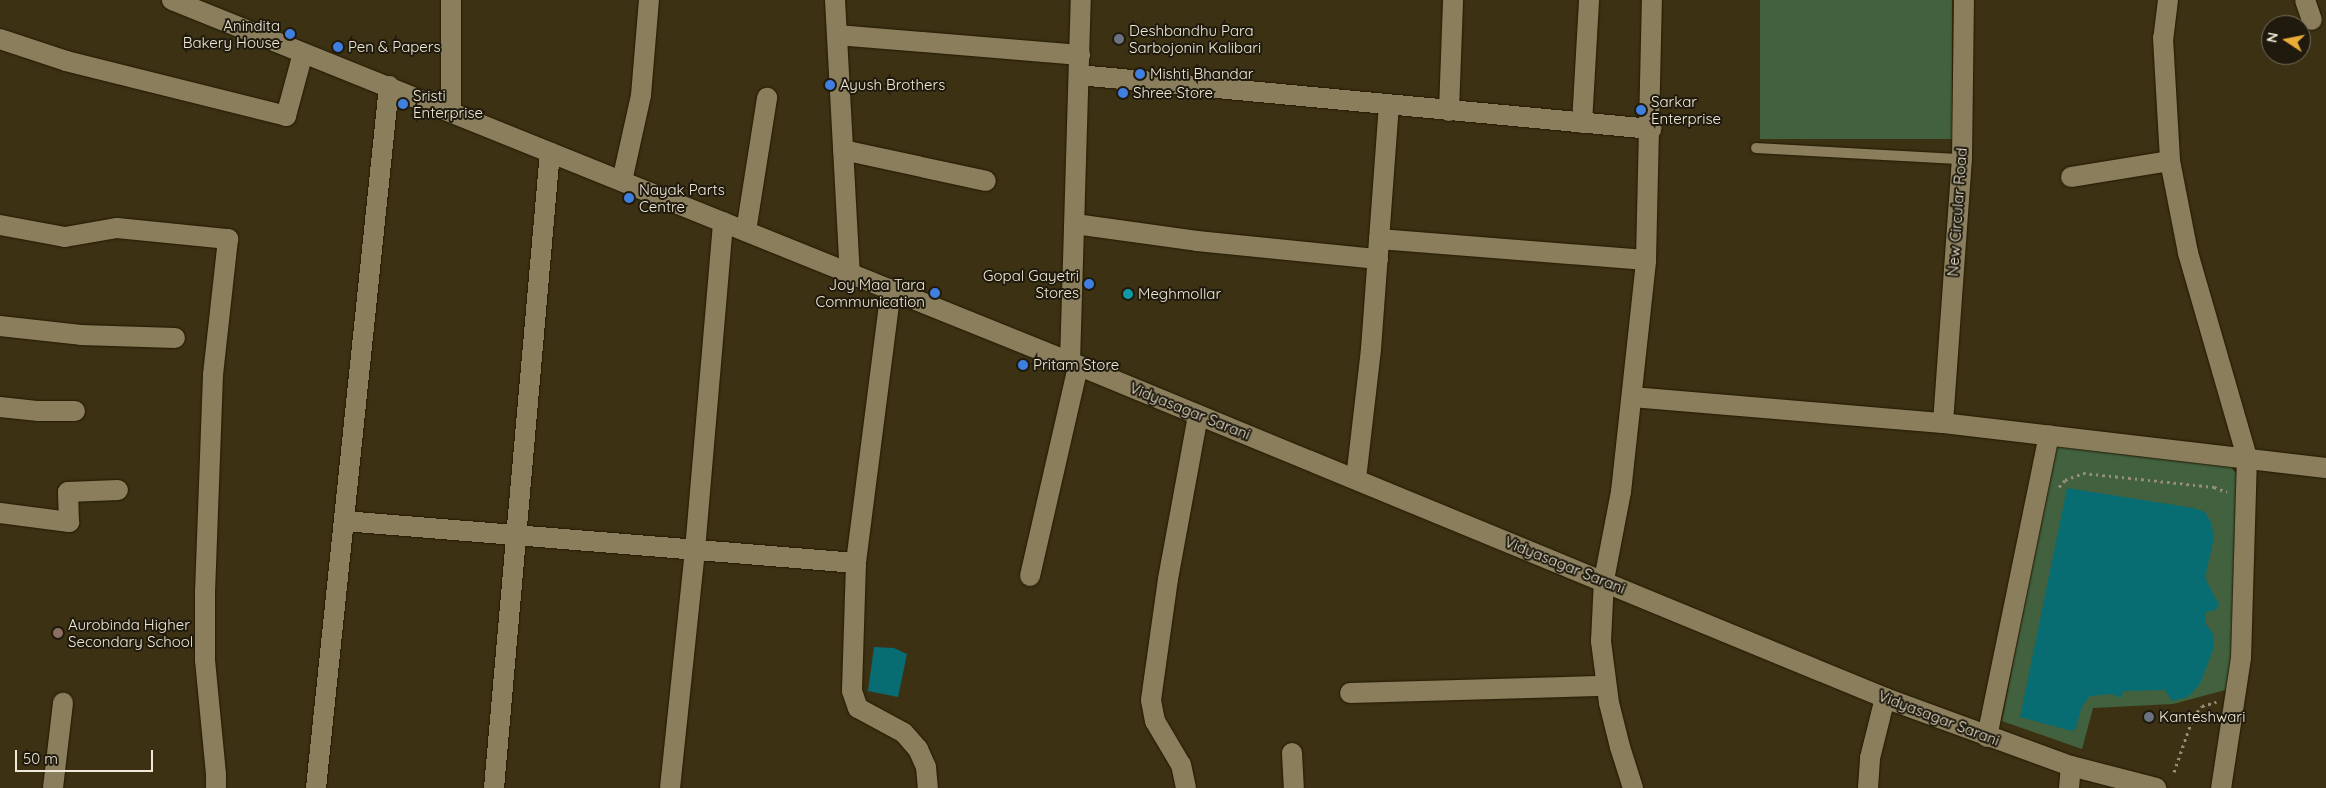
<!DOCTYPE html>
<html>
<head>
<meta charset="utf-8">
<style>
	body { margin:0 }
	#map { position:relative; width:2326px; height:788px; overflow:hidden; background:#3c3213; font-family:Quicksand,sans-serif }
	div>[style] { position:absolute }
	.green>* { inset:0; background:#42613f; transform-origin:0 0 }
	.water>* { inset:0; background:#086c73 }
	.path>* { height:3px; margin-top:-1.5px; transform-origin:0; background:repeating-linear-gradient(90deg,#968e76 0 2.5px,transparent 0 6.5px) }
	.roads { filter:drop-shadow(0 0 1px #231900) drop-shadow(0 0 1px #231900) }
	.service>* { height:10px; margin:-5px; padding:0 5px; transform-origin:5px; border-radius:5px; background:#8a7e5d }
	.minor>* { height:20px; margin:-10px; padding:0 10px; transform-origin:10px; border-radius:10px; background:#8a7e5d }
	.dots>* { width:14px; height:14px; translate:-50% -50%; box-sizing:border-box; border:2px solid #1f1a0d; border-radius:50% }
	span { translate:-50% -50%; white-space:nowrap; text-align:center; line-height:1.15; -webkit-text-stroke:4px #1f1a0d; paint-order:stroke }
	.poi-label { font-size:15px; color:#efe9d7 }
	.right { translate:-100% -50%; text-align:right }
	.left { translate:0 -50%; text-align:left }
	.street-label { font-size:15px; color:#efe9d7 }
	.north { position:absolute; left:2261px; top:15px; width:50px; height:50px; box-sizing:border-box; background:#1f1a0d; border:1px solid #726d5e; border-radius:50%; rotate:281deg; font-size:14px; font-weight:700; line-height:20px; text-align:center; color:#efe9d7 }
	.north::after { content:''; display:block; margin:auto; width:18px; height:22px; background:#e8ac37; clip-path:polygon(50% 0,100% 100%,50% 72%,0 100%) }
	.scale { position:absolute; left:15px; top:750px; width:138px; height:22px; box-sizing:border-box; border:2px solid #efe9d7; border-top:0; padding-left:6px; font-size:15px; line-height:18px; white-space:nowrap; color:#efe9d7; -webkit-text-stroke:4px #1f1a0d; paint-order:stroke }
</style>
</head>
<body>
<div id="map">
	<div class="green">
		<i style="left:1760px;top:0;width:192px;height:139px"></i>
		<i style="clip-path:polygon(2055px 445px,2231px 467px,2238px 476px,2242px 493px,2229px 689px,2173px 704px,2093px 708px,2082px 749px,2002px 721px)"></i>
	</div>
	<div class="water">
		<i style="clip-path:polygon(2067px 488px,2193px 508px,2205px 512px,2211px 523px,2214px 538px,2206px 573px,2206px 580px,2219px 605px,2215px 610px,2206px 612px,2205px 623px,2214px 635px,2214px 647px,2200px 684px,2188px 697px,2172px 701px,2165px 690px,2123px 691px,2121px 698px,2112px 694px,2090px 696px,2082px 706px,2076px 728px,2072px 731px,2020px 717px)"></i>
		<i style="clip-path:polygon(874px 647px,894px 648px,907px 654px,898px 697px,868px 691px)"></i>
	</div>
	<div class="path">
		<i style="left:2059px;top:487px;width:9px;rotate:-49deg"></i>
		<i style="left:2065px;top:480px;width:19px;rotate:-21deg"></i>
		<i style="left:2083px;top:473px;width:132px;rotate:6.1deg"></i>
		<i style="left:2214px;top:487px;width:14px;rotate:21deg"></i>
		<i style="left:2174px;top:772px;width:58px;rotate:-70.9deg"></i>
		<i style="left:2193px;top:717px;width:14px;rotate:-51deg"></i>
		<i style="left:2202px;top:706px;width:15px;rotate:-16deg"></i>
	</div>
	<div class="roads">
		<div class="service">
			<i style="left:1756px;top:148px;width:206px;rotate:3.1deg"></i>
		</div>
		<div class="minor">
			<i style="left:172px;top:0;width:968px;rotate:21.96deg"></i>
			<i style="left:1070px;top:362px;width:882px;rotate:22.4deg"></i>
			<i style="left:1885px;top:698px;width:198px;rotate:20.1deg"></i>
			<i style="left:2071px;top:766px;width:88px;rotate:14.5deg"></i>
			<i style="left:451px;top:0;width:112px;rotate:90deg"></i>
			<i style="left:835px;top:0;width:273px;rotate:86.9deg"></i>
			<i style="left:2168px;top:0;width:38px;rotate:97deg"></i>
			<i style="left:2163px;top:38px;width:123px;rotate:86.7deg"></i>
			<i style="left:2170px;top:161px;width:94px;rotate:78.9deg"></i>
			<i style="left:2188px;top:253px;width:212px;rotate:73.9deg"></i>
			<i style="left:2247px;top:457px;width:201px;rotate:91.7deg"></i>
			<i style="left:2241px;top:658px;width:132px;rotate:98.7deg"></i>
			<i style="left:2305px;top:0;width:21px;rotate:71deg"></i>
			<i style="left:837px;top:35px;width:244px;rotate:4.7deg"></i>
			<i style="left:0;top:39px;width:70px;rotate:18.4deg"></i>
			<i style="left:66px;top:61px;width:227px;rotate:14deg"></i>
			<i style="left:286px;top:116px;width:65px;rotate:-74.9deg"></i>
			<i style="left:1079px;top:75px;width:575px;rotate:5.39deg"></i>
			<i style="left:1449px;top:111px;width:111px;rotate:-87.9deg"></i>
			<i style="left:1582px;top:123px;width:123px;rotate:-86.7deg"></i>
			<i style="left:843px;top:150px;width:146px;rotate:12.2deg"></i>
			<i style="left:2071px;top:177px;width:100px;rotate:-9.2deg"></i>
			<i style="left:622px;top:181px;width:88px;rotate:-77.5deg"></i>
			<i style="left:641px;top:95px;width:95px;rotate:-85.2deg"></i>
			<i style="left:1075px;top:224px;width:123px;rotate:7.9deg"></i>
			<i style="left:1197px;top:241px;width:182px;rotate:5.7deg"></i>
			<i style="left:0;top:225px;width:66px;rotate:10.5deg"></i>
			<i style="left:65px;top:237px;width:53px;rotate:-9.8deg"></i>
			<i style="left:117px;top:228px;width:112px;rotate:5.7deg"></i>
			<i style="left:228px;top:239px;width:137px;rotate:96.3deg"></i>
			<i style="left:213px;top:375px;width:215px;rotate:92.1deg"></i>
			<i style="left:205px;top:590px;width:70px;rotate:90deg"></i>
			<i style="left:205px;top:660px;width:115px;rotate:84.5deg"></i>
			<i style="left:216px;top:774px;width:14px;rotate:90deg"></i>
			<i style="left:746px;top:231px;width:135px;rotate:-81deg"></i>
			<i style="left:1379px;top:239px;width:268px;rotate:4.5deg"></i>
			<i style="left:891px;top:289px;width:276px;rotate:97.3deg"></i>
			<i style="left:856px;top:563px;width:128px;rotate:91.8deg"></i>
			<i style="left:852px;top:691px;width:18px;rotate:71deg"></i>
			<i style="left:858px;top:708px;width:52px;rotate:28.5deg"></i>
			<i style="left:904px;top:733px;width:21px;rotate:49deg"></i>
			<i style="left:918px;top:749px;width:20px;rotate:66deg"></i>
			<i style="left:926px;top:767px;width:21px;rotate:85deg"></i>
			<i style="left:0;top:326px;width:81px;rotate:6.3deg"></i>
			<i style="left:81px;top:335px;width:94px;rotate:1.8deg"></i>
			<i style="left:1070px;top:362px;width:362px;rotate:-88.3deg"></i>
			<i style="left:1632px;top:397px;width:312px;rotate:4.8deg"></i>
			<i style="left:1943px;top:423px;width:386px;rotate:6.7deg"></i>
			<i style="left:0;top:407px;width:39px;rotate:6deg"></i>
			<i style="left:39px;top:411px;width:36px"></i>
			<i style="left:1943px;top:423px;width:265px;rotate:-85.9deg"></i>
			<i style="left:1962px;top:159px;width:159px;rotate:-89.3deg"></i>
			<i style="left:1356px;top:479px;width:131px;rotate:-83.4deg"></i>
			<i style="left:1371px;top:349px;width:245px;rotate:-85.8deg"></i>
			<i style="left:0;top:513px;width:70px;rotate:7.4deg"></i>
			<i style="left:69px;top:522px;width:30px;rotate:-92deg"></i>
			<i style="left:68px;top:492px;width:50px;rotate:-2.3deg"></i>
			<i style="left:344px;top:521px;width:514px;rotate:4.69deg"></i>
			<i style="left:1030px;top:576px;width:215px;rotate:-77.1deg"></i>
			<i style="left:1350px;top:693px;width:256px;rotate:-1.6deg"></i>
			<i style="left:1987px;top:737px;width:308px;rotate:-78.4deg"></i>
			<i style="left:1292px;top:753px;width:35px;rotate:87deg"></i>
			<i style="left:53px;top:788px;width:86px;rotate:-83.3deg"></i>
			<i style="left:316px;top:788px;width:706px;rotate:-84.06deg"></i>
			<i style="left:494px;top:788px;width:638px;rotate:-84.97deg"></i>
			<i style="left:670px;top:788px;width:239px;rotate:-84deg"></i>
			<i style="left:695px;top:550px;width:329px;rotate:-85.1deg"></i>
			<i style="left:1186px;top:788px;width:24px;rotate:-102deg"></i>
			<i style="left:1181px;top:765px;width:51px;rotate:-120.6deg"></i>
			<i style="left:1155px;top:721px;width:21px;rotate:-101deg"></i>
			<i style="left:1151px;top:700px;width:122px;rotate:-82deg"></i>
			<i style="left:1168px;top:579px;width:167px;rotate:-79.6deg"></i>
			<i style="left:1633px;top:788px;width:43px;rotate:-107.6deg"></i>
			<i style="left:1620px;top:747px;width:45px;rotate:-104deg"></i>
			<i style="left:1609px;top:703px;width:63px;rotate:-97.4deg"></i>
			<i style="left:1601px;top:641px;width:61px;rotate:-87.2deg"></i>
			<i style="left:1604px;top:580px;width:90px;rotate:-79.1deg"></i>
			<i style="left:1621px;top:492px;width:233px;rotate:-83.8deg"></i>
			<i style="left:1646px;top:260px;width:260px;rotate:-88.7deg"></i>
			<i style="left:1868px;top:788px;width:30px;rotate:-86deg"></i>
			<i style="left:1870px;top:758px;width:62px;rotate:-76deg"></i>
			<i style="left:2069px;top:788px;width:22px;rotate:-85deg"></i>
		</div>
	</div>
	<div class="dots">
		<i style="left:290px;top:34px;background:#3f7fe0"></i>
		<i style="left:1119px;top:39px;background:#6b7280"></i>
		<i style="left:338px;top:47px;background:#3f7fe0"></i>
		<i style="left:1140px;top:74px;background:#3f7fe0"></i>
		<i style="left:830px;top:85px;background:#3f7fe0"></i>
		<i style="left:1123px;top:93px;background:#3f7fe0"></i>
		<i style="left:403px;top:104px;background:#3f7fe0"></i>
		<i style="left:1641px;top:110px;background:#3f7fe0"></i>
		<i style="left:629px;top:198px;background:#3f7fe0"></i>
		<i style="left:1089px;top:284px;background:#3f7fe0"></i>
		<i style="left:935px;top:293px;background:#3f7fe0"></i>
		<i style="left:1128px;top:294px;background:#0f9aa8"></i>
		<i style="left:1023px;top:365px;background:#3f7fe0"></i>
		<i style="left:58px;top:633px;background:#8d6e63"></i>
		<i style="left:2149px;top:717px;background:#6b7280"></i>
	</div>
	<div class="poi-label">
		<span class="right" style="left:280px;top:34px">Anindita<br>Bakery House</span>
		<span class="left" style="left:1129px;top:39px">Deshbandhu Para<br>Sarbojonin Kalibari</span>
		<span class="left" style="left:348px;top:47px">Pen &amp; Papers</span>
		<span class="left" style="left:1150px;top:74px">Mishti Bhandar</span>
		<span class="left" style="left:840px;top:85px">Ayush Brothers</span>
		<span class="left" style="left:1133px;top:93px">Shree Store</span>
		<span class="left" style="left:413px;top:104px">Sristi<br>Enterprise</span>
		<span class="left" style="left:1651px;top:110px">Sarkar<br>Enterprise</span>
		<span class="left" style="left:639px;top:198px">Nayak Parts<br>Centre</span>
		<span class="right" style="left:1079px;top:284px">Gopal Gayetri<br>Stores</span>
		<span class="right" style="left:925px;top:293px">Joy Maa Tara<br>Communication</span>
		<span class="left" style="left:1138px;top:294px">Meghmollar</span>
		<span class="left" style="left:1033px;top:365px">Pritam Store</span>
		<span class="left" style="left:68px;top:633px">Aurobinda Higher<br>Secondary School</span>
		<span class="left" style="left:2159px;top:717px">Kanteshwari</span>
	</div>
	<div class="street-label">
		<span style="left:1957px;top:212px;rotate:-86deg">New Circular Road</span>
		<span style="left:1190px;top:411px;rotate:22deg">Vidyasagar Sarani</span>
		<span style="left:1565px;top:565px;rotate:22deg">Vidyasagar Sarani</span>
		<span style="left:1939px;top:718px;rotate:21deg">Vidyasagar Sarani</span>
	</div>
	<div class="north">N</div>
	<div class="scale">50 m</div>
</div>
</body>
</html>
